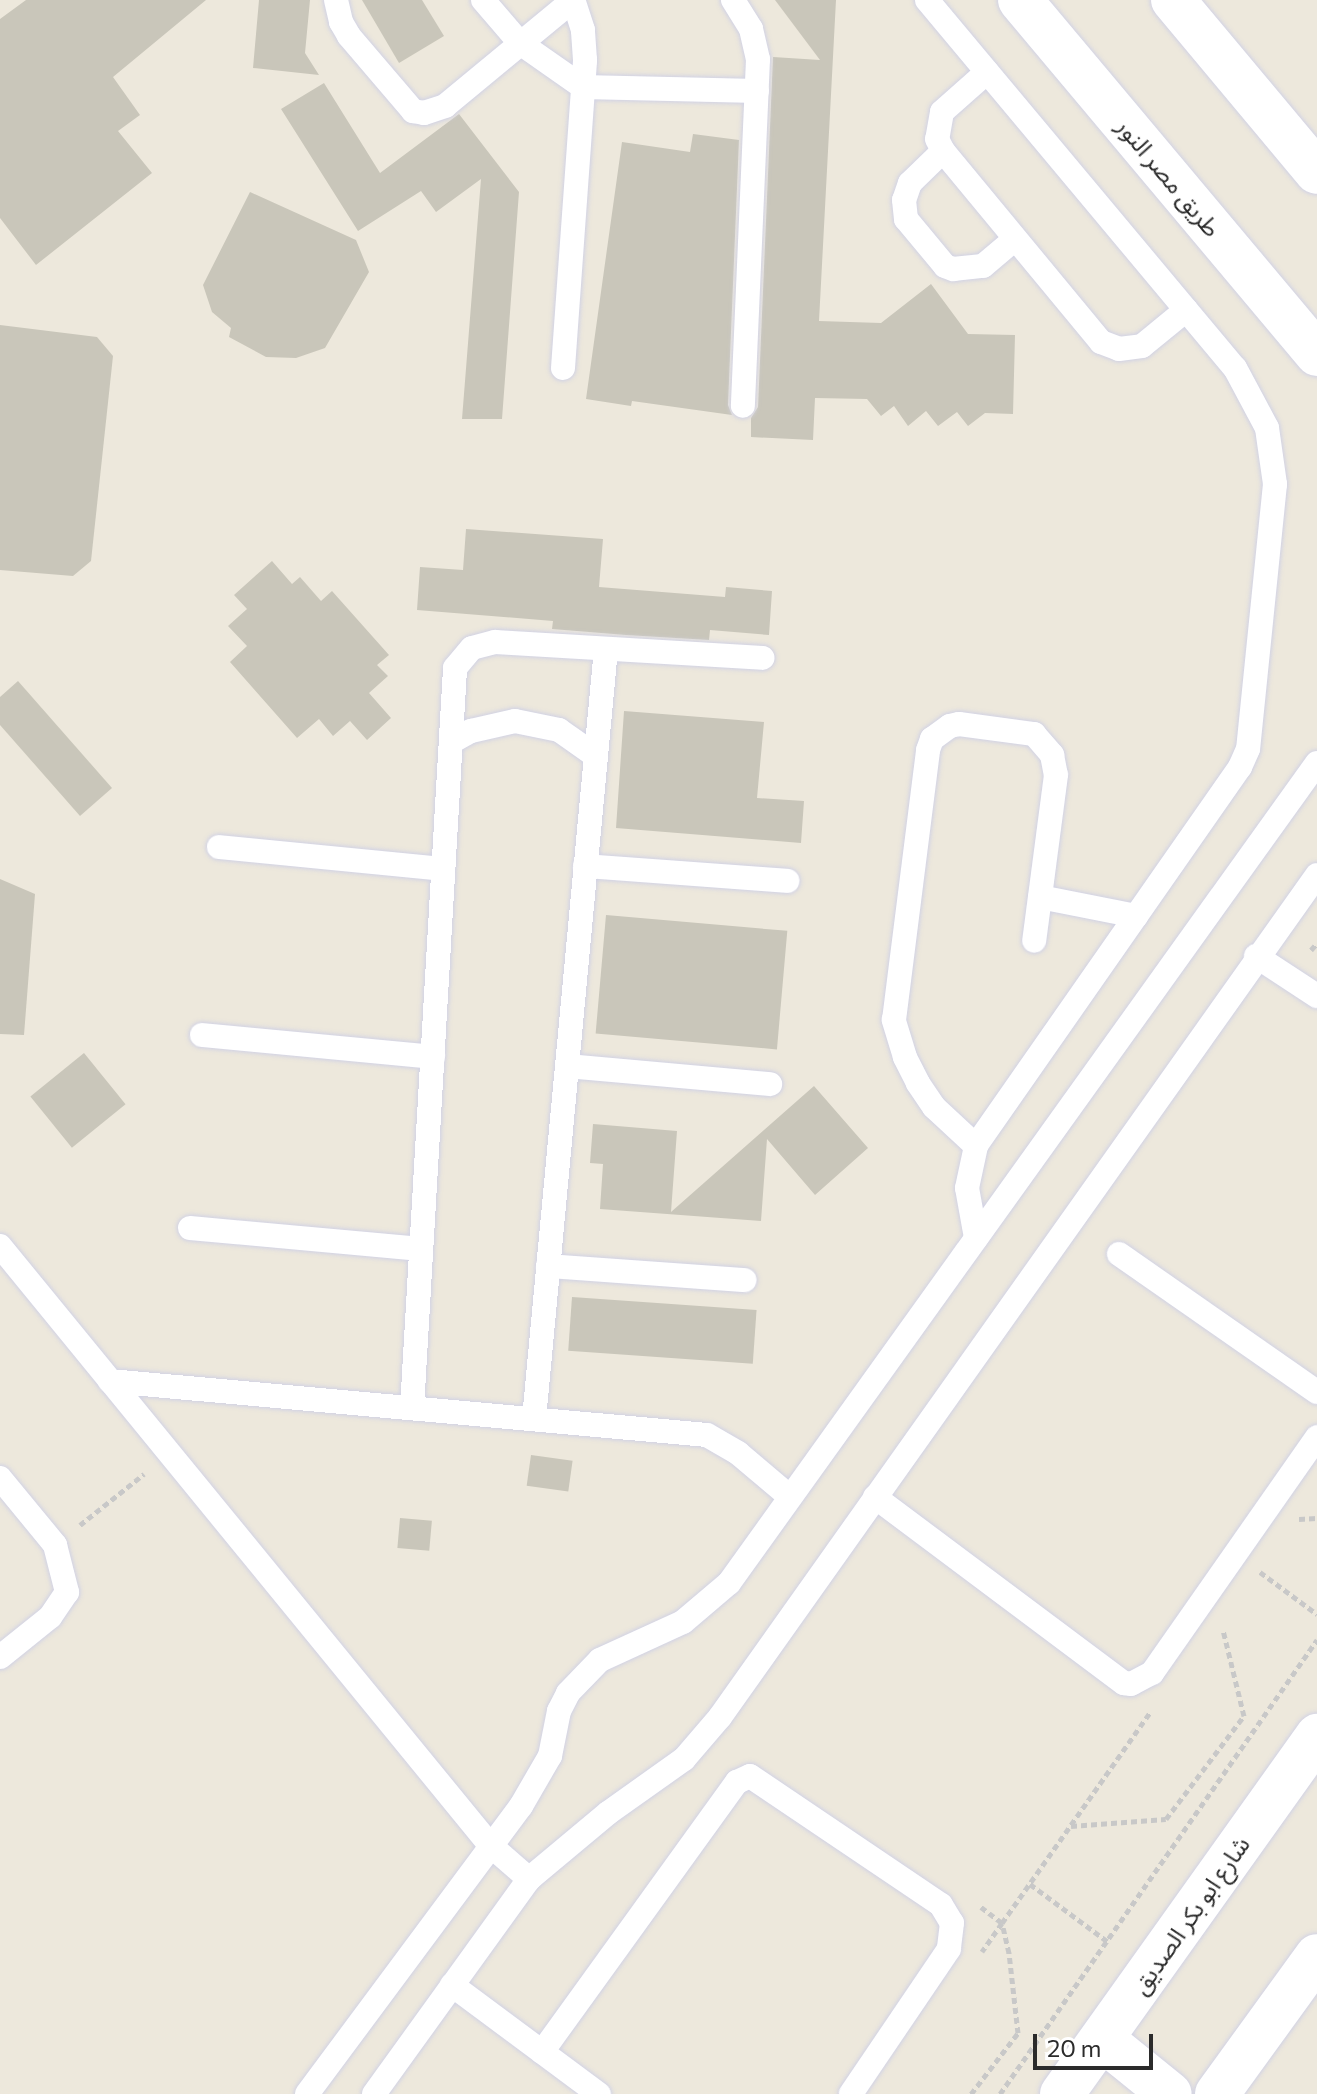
<!DOCTYPE html>
<html>
<head>
<meta charset="utf-8">
<style>
	body { margin:0 }
	#map { position:relative; width:1317px; height:2094px; overflow:hidden; background:#ede8dc; font-family:Commissioner,"Noto Sans Arabic",sans-serif }
	div>[style] { position:absolute }
	.building>* { inset:0; background:#c9c6ba; transform-origin:0 0 }
	.path>* { height:5px; margin-top:-2.5px; transform-origin:0; background:repeating-linear-gradient(90deg,#c8c8c8 0 6px,transparent 0 10px) }
	.roads { filter:drop-shadow(0 0 2px #d1d2e4) drop-shadow(0 0 2px #d1d2e4) }
	.service>* { height:24px; margin:-12px; padding:0 12px; transform-origin:12px; border-radius:12px; background:#fff }
	.tertiary>* { height:44px; margin:-22px; padding:0 22px; transform-origin:22px; border-radius:22px; background:#fff }
	.secondary>* { height:44px; margin:-22px; padding:0 22px; transform-origin:22px; border-radius:22px; background:#fff }
	span { translate:-50% -50%; white-space:nowrap; text-align:center; line-height:1.15; -webkit-text-stroke:6px #fff; paint-order:stroke }
	.street-label { font-size:24px; color:#2b2b2b }
	.scale { position:absolute; left:1033px; top:2034px; width:120px; height:36px; box-sizing:border-box; border:4px solid #2b2b2b; border-top:0; padding-left:10px; font-size:24px; line-height:28px; white-space:nowrap; color:#2b2b2b; -webkit-text-stroke:6px #fff; paint-order:stroke }
</style>
</head>
<body>
<div id="map">
	<div class="building">
		<i style="clip-path:polygon(26px 0,206px 0,113px 77px,140px 115px,118px 131px,152px 173px,36px 265px,0 218px,0 19px)"></i>
		<i style="clip-path:polygon(259px 0,310px 0,305px 53px,319px 75px,253px 68px)"></i>
		<i style="clip-path:polygon(362px 0,422px 0,444px 36px,399px 63px)"></i>
		<i style="clip-path:polygon(775px 0,836px 0,819px 321px,881px 323px,931px 284px,968px 334px,1015px 335px,1013px 414px,985px 413px,968px 426px,957px 412px,938px 426px,926px 411px,908px 426px,894px 406px,881px 416px,867px 399px,815px 398px,813px 440px,751px 437px,751px 418px,758px 407px,773px 57px,820px 60px)"></i>
		<i style="clip-path:polygon(324px 83px,380px 173px,459px 114px,519px 192px,502px 419px,462px 419px,481px 179px,436px 212px,421px 191px,358px 231px,281px 109px)"></i>
		<i style="clip-path:polygon(693px 134px,739px 140px,728px 405px,732px 415px,632px 401px,631px 406px,586px 399px,622px 142px,690px 152px)"></i>
		<i style="clip-path:polygon(250px 192px,356px 240px,369px 272px,325px 348px,296px 358px,266px 357px,229px 337px,231px 328px,212px 312px,203px 285px)"></i>
		<i style="clip-path:polygon(0 325px,97px 337px,113px 356px,91px 561px,73px 576px,0 570px)"></i>
		<i style="clip-path:polygon(466px 529px,603px 539px,599px 587px,725px 597px,726px 587px,772px 591px,769px 635px,710px 630px,709px 640px,626px 635px,552px 629px,553px 621px,417px 610px,420px 567px,463px 570px)"></i>
		<i style="clip-path:polygon(272px 561px,292px 584px,300px 577px,321px 601px,332px 591px,389px 655px,377px 665px,388px 676px,369px 693px,391px 718px,367px 740px,350px 721px,333px 736px,319px 719px,297px 738px,230px 662px,247px 646px,228px 626px,247px 609px,234px 595px)"></i>
		<i style="clip-path:polygon(18px 681px,112px 788px,80px 816px,0 725px,0 697px)"></i>
		<i style="clip-path:polygon(624px 711px,764px 722px,757px 798px,804px 801px,801px 843px,616px 828px)"></i>
		<i style="clip-path:polygon(0 879px,35px 894px,24px 1035px,0 1034px)"></i>
		<i style="left:606px;top:915px;width:182px;height:119px;rotate:5deg"></i>
		<i style="left:84px;top:1053px;width:66px;height:69px;rotate:51deg"></i>
		<i style="clip-path:polygon(814px 1086px,868px 1148px,815px 1195px,767px 1139px,761px 1221px,600px 1209px,603px 1164px,590px 1163px,593px 1124px,677px 1131px,671px 1212px)"></i>
		<i style="left:572px;top:1297px;width:185px;height:54px;rotate:4deg"></i>
		<i style="left:531px;top:1455px;width:42px;height:31px;rotate:8deg"></i>
		<i style="left:400px;top:1518px;width:32px;height:30px;rotate:5deg"></i>
	</div>
	<div class="path">
		<i style="left:1311px;top:950px;width:9px;rotate:-49deg"></i>
		<i style="left:1299px;top:1519px;width:18px;rotate:-3deg"></i>
		<i style="left:80px;top:1525px;width:82px;rotate:-38.6deg"></i>
		<i style="left:1260px;top:1572px;width:71px;rotate:36.4deg"></i>
		<i style="left:1071px;top:1826px;width:95px;rotate:-4.2deg"></i>
		<i style="left:1166px;top:1819px;width:129px;rotate:-52.9deg"></i>
		<i style="left:1244px;top:1716px;width:89px;rotate:-103.7deg"></i>
		<i style="left:1030px;top:1884px;width:97px;rotate:36.6deg"></i>
		<i style="left:981px;top:1907px;width:26px;rotate:37deg"></i>
		<i style="left:1002px;top:1923px;width:35px;rotate:125deg"></i>
		<i style="left:971px;top:2094px;width:77px;rotate:-52.4deg"></i>
		<i style="left:1018px;top:2033px;width:81px;rotate:-96.4deg"></i>
		<i style="left:1009px;top:1953px;width:31px;rotate:-103deg"></i>
		<i style="left:1002px;top:1923px;width:259px;rotate:-54.9deg"></i>
		<i style="left:1000px;top:2094px;width:554px;rotate:-55.08deg"></i>
	</div>
	<div class="roads">
		<div class="service">
			<i style="left:336px;top:0;width:23px;rotate:77deg"></i>
			<i style="left:341px;top:22px;width:16px;rotate:60deg"></i>
			<i style="left:349px;top:36px;width:99px;rotate:49.5deg"></i>
			<i style="left:413px;top:111px;width:11px;rotate:10deg"></i>
			<i style="left:424px;top:113px;width:22px;rotate:-18deg"></i>
			<i style="left:445px;top:106px;width:166px;rotate:-39.6deg"></i>
			<i style="left:483px;top:0;width:57px;rotate:49.3deg"></i>
			<i style="left:520px;top:43px;width:77px;rotate:34.9deg"></i>
			<i style="left:583px;top:87px;width:174px;rotate:1.3deg"></i>
			<i style="left:733px;top:0;width:34px;rotate:58deg"></i>
			<i style="left:751px;top:29px;width:31px;rotate:77deg"></i>
			<i style="left:758px;top:59px;width:347px;rotate:92.5deg"></i>
			<i style="left:927px;top:0;width:480px;rotate:50.1deg"></i>
			<i style="left:1235px;top:368px;width:68px;rotate:61.9deg"></i>
			<i style="left:1267px;top:428px;width:57px;rotate:81.9deg"></i>
			<i style="left:1275px;top:484px;width:266px;rotate:95.8deg"></i>
			<i style="left:1248px;top:749px;width:20px;rotate:114deg"></i>
			<i style="left:1240px;top:767px;width:462px;rotate:124.9deg"></i>
			<i style="left:976px;top:1146px;width:43px;rotate:102.1deg"></i>
			<i style="left:967px;top:1188px;width:51px;rotate:79.8deg"></i>
			<i style="left:987px;top:72px;width:60px;rotate:138.4deg"></i>
			<i style="left:942px;top:112px;width:27px;rotate:100deg"></i>
			<i style="left:937px;top:139px;width:13px;rotate:63deg"></i>
			<i style="left:943px;top:151px;width:248px;rotate:50.4deg"></i>
			<i style="left:1101px;top:342px;width:19px;rotate:21deg"></i>
			<i style="left:1119px;top:349px;width:23px;rotate:-7deg"></i>
			<i style="left:1142px;top:346px;width:57px;rotate:-39.3deg"></i>
			<i style="left:943px;top:151px;width:46px;rotate:135.9deg"></i>
			<i style="left:910px;top:183px;width:18px;rotate:109deg"></i>
			<i style="left:904px;top:200px;width:19px;rotate:84deg"></i>
			<i style="left:906px;top:219px;width:61px;rotate:50.3deg"></i>
			<i style="left:945px;top:266px;width:9px;rotate:21deg"></i>
			<i style="left:953px;top:269px;width:30px;rotate:-6deg"></i>
			<i style="left:983px;top:266px;width:42px;rotate:-40.2deg"></i>
			<i style="left:563px;top:368px;width:309px;rotate:-85.9deg"></i>
			<i style="left:585px;top:60px;width:30px;rotate:-94deg"></i>
			<i style="left:583px;top:30px;width:32px;rotate:-108deg"></i>
			<i style="left:451px;top:742px;width:23px;rotate:-29deg"></i>
			<i style="left:471px;top:731px;width:45px;rotate:-12.8deg"></i>
			<i style="left:515px;top:721px;width:45px;rotate:11.6deg"></i>
			<i style="left:559px;top:730px;width:45px;rotate:35.1deg"></i>
			<i style="left:219px;top:847px;width:225px;rotate:5.6deg"></i>
			<i style="left:585px;top:866px;width:203px;rotate:4.2deg"></i>
			<i style="left:1040px;top:897px;width:98px;rotate:11.2deg"></i>
			<i style="left:1256px;top:956px;width:73px;rotate:33.3deg"></i>
			<i style="left:202px;top:1035px;width:232px;rotate:5.4deg"></i>
			<i style="left:567px;top:1066px;width:204px;rotate:5.1deg"></i>
			<i style="left:976px;top:1146px;width:57px;rotate:-137.1deg"></i>
			<i style="left:934px;top:1107px;width:29px;rotate:-124deg"></i>
			<i style="left:918px;top:1083px;width:29px;rotate:-117deg"></i>
			<i style="left:905px;top:1057px;width:39px;rotate:-107deg"></i>
			<i style="left:894px;top:1020px;width:272px;rotate:-82.8deg"></i>
			<i style="left:928px;top:750px;width:12px;rotate:-70deg"></i>
			<i style="left:932px;top:739px;width:22px;rotate:-36deg"></i>
			<i style="left:950px;top:726px;width:9px;rotate:-13deg"></i>
			<i style="left:959px;top:724px;width:76px;rotate:7.6deg"></i>
			<i style="left:1034px;top:734px;width:28px;rotate:49deg"></i>
			<i style="left:1052px;top:755px;width:20px;rotate:79deg"></i>
			<i style="left:1056px;top:775px;width:167px;rotate:97.5deg"></i>
			<i style="left:190px;top:1228px;width:232px;rotate:5.2deg"></i>
			<i style="left:0;top:1246px;width:774px;rotate:50.72deg"></i>
			<i style="left:490px;top:1845px;width:52px;rotate:41.1deg"></i>
			<i style="left:1119px;top:1254px;width:241px;rotate:34.9deg"></i>
			<i style="left:548px;top:1266px;width:197px;rotate:4.1deg"></i>
			<i style="left:110px;top:1381px;width:599px;rotate:5.17deg"></i>
			<i style="left:707px;top:1435px;width:36px;rotate:30deg"></i>
			<i style="left:738px;top:1453px;width:68px;rotate:40.2deg"></i>
			<i style="left:412px;top:1408px;width:741px;rotate:-86.67deg"></i>
			<i style="left:455px;top:668px;width:26px;rotate:-50deg"></i>
			<i style="left:472px;top:648px;width:24px;rotate:-15deg"></i>
			<i style="left:495px;top:642px;width:268px;rotate:3.4deg"></i>
			<i style="left:534px;top:1419px;width:773px;rotate:-84.66deg"></i>
			<i style="left:0;top:1478px;width:87px;rotate:50.6deg"></i>
			<i style="left:55px;top:1545px;width:49px;rotate:75.7deg"></i>
			<i style="left:67px;top:1592px;width:30px;rotate:124deg"></i>
			<i style="left:50px;top:1617px;width:64px;rotate:141.3deg"></i>
			<i style="left:875px;top:1497px;width:311px;rotate:36.8deg"></i>
			<i style="left:1124px;top:1683px;width:7px;rotate:8deg"></i>
			<i style="left:1131px;top:1684px;width:24px;rotate:-28deg"></i>
			<i style="left:1152px;top:1673px;width:288px;rotate:-55deg"></i>
			<i style="left:452px;top:1985px;width:183px;rotate:36.6deg"></i>
			<i style="left:542px;top:2052px;width:333px;rotate:-54.2deg"></i>
			<i style="left:737px;top:1782px;width:14px;rotate:-25deg"></i>
			<i style="left:750px;top:1776px;width:230px;rotate:34deg"></i>
			<i style="left:941px;top:1905px;width:21px;rotate:59deg"></i>
			<i style="left:952px;top:1923px;width:26px;rotate:97deg"></i>
			<i style="left:949px;top:1949px;width:175px;rotate:124.1deg"></i>
			<i style="left:307px;top:2094px;width:359px;rotate:-53.4deg"></i>
			<i style="left:521px;top:1806px;width:58px;rotate:-59.9deg"></i>
			<i style="left:550px;top:1756px;width:46px;rotate:-78.7deg"></i>
			<i style="left:559px;top:1711px;width:20px;rotate:-63deg"></i>
			<i style="left:568px;top:1693px;width:46px;rotate:-45.9deg"></i>
			<i style="left:600px;top:1660px;width:91px;rotate:-24.6deg"></i>
			<i style="left:683px;top:1622px;width:60px;rotate:-40.3deg"></i>
			<i style="left:729px;top:1583px;width:1009px;rotate:-54.36deg"></i>
			<i style="left:374px;top:2094px;width:265px;rotate:-54.2deg"></i>
			<i style="left:529px;top:1879px;width:103px;rotate:-39.9deg"></i>
			<i style="left:608px;top:1813px;width:93px;rotate:-35.4deg"></i>
			<i style="left:684px;top:1759px;width:55px;rotate:-49.4deg"></i>
			<i style="left:720px;top:1717px;width:1032px;rotate:-54.66deg"></i>
		</div>
		<div class="tertiary">
			<i style="left:1020px;top:0;width:462px;rotate:50deg"></i>
			<i style="left:1173px;top:0;width:224px;rotate:50.1deg"></i>
		</div>
		<div class="secondary">
			<i style="left:1102px;top:2039px;width:87px;rotate:39deg"></i>
			<i style="left:1062px;top:2094px;width:440px;rotate:-54.5deg"></i>
			<i style="left:1217px;top:2094px;width:170px;rotate:-54.1deg"></i>
		</div>
	</div>
	<div class="street-label">
		<span style="left:1169px;top:177px;rotate:50deg">طريق مصر النور</span>
		<span style="left:1190px;top:1915px;rotate:-55deg">شارع ابو بكر الصديق</span>
	</div>
	<div class="scale">20 m</div>
</div>
</body>
</html>
